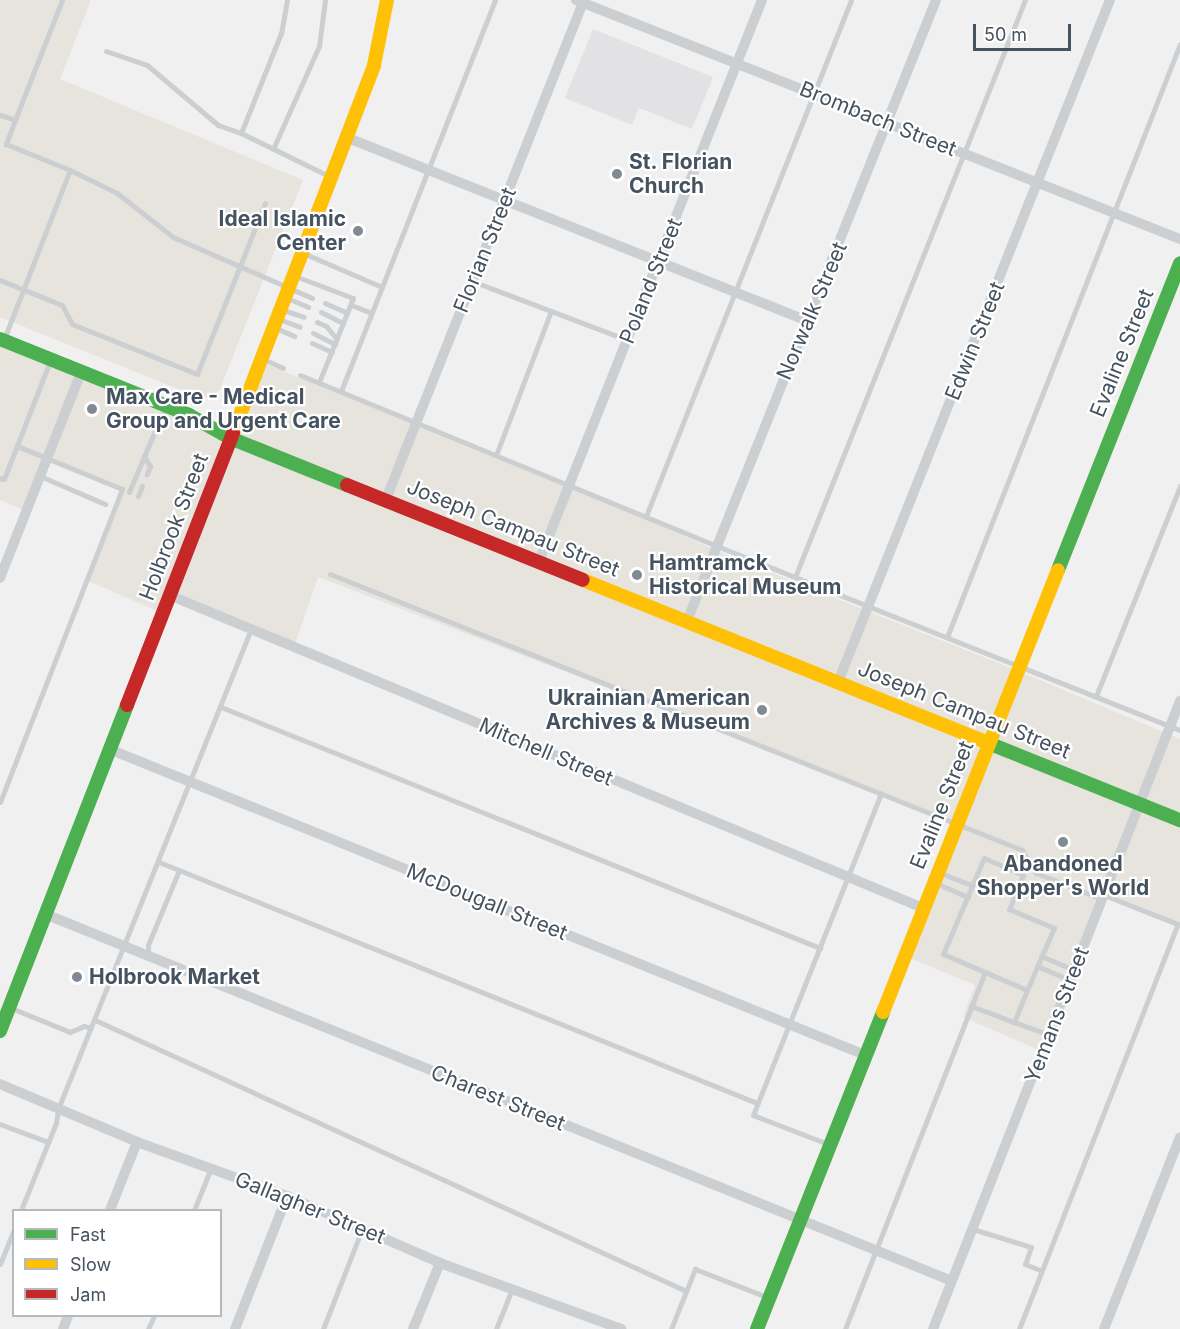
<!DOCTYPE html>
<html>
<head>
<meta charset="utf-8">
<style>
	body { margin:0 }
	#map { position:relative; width:1180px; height:1329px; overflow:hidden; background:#f1f0f0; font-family:Inter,sans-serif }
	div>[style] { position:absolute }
	.commercial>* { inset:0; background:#e6e4dd }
	.education>* { inset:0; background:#e2e1e3 }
	.lane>* { height:5px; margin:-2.5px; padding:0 2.5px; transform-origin:2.5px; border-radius:2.5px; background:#cccfd1 }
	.street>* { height:10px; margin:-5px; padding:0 5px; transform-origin:5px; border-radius:5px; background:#cccfd1 }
	.fast>* { height:14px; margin:-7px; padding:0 7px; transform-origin:7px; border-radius:7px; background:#4caf50 }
	.slow>* { height:14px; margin:-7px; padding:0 7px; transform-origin:7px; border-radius:7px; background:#ffc107 }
	.jam>* { height:14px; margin:-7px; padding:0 7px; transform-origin:7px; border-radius:7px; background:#c62828 }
	.dots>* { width:16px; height:16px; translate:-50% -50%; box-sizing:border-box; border:3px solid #fff; border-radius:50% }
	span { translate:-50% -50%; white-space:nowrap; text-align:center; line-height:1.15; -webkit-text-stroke:4.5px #fff; paint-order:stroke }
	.street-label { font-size:21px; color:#45525f }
	.poi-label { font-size:21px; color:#45525f; font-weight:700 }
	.left { translate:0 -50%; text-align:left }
	.right { translate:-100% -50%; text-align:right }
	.legend { position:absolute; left:12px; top:1209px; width:210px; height:108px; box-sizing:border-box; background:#fff; border:2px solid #b5babf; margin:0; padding:8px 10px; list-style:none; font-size:18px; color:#45525f }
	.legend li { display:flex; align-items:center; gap:12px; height:30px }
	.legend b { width:30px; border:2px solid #b5babf }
	.scale { position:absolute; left:973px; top:24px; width:98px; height:27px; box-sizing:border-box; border:3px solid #45525f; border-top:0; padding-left:8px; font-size:18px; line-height:21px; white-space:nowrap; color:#45525f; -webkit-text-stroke:4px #fff; paint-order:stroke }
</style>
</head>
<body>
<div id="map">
	<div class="commercial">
		<i style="clip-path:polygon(0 0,91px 0,60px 79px,303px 180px,220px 389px,212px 397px,198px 397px,0 317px)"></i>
		<i style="clip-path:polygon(0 339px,230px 438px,260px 362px,570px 485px,717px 551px,1011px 668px,1180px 739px,1180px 924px,1101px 896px,1039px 1050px,963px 1017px,975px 985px,905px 956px,958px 822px,318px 577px,294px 647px,170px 595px,162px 613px,86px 580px,122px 489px,47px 459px,26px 511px,0 500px)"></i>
	</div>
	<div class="education">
		<i style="clip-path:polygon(593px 29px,713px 77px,692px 129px,639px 108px,632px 125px,565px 98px)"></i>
	</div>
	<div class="lane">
		<i style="left:287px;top:0;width:34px;rotate:100deg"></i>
		<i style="left:281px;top:33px;width:108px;rotate:111.8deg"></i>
		<i style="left:241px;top:133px;width:100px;rotate:26.1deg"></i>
		<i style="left:106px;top:51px;width:43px;rotate:18.9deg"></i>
		<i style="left:147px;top:65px;width:93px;rotate:40.2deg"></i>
		<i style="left:218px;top:125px;width:24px;rotate:19deg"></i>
		<i style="left:0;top:115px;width:16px;rotate:18deg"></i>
		<i style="left:15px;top:120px;width:26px;rotate:111deg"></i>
		<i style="left:6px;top:144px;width:69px;rotate:22.1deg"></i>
		<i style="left:15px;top:120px;width:129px;rotate:-68.6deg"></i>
		<i style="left:273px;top:149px;width:113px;rotate:-65.9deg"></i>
		<i style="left:319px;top:46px;width:46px;rotate:-82.6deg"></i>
		<i style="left:303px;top:253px;width:86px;rotate:23.3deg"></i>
		<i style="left:295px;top:276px;width:62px;rotate:20.8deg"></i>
		<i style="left:353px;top:298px;width:91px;rotate:112deg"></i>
		<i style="left:0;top:280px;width:67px;rotate:22deg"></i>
		<i style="left:62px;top:305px;width:21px;rotate:62deg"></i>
		<i style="left:72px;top:324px;width:135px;rotate:21.8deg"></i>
		<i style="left:197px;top:374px;width:184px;rotate:-68.3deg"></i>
		<i style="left:472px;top:281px;width:166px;rotate:20.8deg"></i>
		<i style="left:287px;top:298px;width:23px;rotate:23deg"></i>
		<i style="left:325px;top:303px;width:24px;rotate:24deg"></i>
		<i style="left:351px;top:305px;width:22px;rotate:21deg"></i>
		<i style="left:283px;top:310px;width:22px;rotate:18deg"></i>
		<i style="left:321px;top:312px;width:25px;rotate:27deg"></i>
		<i style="left:279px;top:319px;width:22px;rotate:21deg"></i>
		<i style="left:317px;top:322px;width:10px;rotate:24deg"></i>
		<i style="left:326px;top:326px;width:17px;rotate:50deg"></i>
		<i style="left:276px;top:328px;width:20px;rotate:24deg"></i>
		<i style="left:313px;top:333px;width:25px;rotate:27deg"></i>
		<i style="left:4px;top:339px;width:181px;rotate:-68.7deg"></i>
		<i style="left:70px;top:170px;width:52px;rotate:26.1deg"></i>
		<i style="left:117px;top:193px;width:71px;rotate:38.2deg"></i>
		<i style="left:173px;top:237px;width:152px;rotate:23.7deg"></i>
		<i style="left:312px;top:343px;width:22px;rotate:24deg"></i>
		<i style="left:263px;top:359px;width:22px;rotate:24deg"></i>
		<i style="left:300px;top:375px;width:451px;rotate:22.3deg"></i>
		<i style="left:717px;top:546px;width:498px;rotate:21.7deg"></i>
		<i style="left:341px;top:391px;width:420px;rotate:-68.5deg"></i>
		<i style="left:496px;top:455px;width:154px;rotate:-69.1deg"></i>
		<i style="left:144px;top:456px;width:12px;rotate:59deg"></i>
		<i style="left:150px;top:466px;width:9px;rotate:111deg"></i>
		<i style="left:40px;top:476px;width:71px;rotate:23.3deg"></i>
		<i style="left:0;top:478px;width:4px;rotate:14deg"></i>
		<i style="left:4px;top:479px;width:127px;rotate:-68.7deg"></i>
		<i style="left:129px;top:492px;width:92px;rotate:-67deg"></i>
		<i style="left:138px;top:496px;width:11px;rotate:-68deg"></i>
		<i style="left:646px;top:516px;width:555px;rotate:-68.33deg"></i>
		<i style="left:330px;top:574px;width:745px;rotate:21.74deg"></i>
		<i style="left:1022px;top:850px;width:27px;rotate:59deg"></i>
		<i style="left:1036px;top:873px;width:71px;rotate:21.5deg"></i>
		<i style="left:795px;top:577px;width:621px;rotate:-68.27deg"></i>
		<i style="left:947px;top:637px;width:637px;rotate:-68.55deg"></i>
		<i style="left:1096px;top:696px;width:226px;rotate:-68.2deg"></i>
		<i style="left:221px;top:707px;width:646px;rotate:21.92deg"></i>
		<i style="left:0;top:802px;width:336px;rotate:-68.7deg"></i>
		<i style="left:122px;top:489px;width:113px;rotate:-157.7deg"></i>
		<i style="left:984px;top:858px;width:43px;rotate:23.6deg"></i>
		<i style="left:1023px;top:875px;width:37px;rotate:112deg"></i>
		<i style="left:1009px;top:909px;width:49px;rotate:22.9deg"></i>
		<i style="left:1054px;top:928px;width:68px;rotate:113.5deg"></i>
		<i style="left:1027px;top:990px;width:91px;rotate:-156.8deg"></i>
		<i style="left:943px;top:954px;width:104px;rotate:-66.9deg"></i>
		<i style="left:159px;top:862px;width:645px;rotate:21.95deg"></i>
		<i style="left:940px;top:873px;width:34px;rotate:21deg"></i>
		<i style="left:936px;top:883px;width:35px;rotate:24deg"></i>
		<i style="left:1104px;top:895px;width:82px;rotate:21.5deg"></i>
		<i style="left:148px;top:956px;width:11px;rotate:-90deg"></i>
		<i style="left:148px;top:945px;width:81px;rotate:-67.5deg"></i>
		<i style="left:1041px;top:956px;width:36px;rotate:23deg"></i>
		<i style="left:1037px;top:966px;width:36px;rotate:23deg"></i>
		<i style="left:1027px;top:990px;width:35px;rotate:112deg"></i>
		<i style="left:1014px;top:1022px;width:37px;rotate:20deg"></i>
		<i style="left:971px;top:1006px;width:46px;rotate:20.4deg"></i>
		<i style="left:11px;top:1008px;width:64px;rotate:22.1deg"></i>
		<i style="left:70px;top:1032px;width:15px;rotate:-23deg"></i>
		<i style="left:84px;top:1026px;width:7px;rotate:16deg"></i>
		<i style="left:95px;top:1020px;width:650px;rotate:24.63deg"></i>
		<i style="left:0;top:1124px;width:51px;rotate:20.6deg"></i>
		<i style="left:828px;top:1144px;width:80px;rotate:-158.9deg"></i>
		<i style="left:753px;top:1115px;width:346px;rotate:-68.3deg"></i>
		<i style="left:21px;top:1210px;width:94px;rotate:-68.1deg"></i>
		<i style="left:56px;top:1123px;width:14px;rotate:-82deg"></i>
		<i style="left:58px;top:1109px;width:517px;rotate:-68.1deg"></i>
		<i style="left:194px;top:1210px;width:45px;rotate:-68deg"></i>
		<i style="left:973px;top:1229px;width:61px;rotate:17.2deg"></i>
		<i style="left:1031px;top:1247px;width:18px;rotate:109deg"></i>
		<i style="left:1025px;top:1264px;width:18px;rotate:22deg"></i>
		<i style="left:0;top:1264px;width:37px;rotate:-68deg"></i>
		<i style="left:148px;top:1329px;width:14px;rotate:-65deg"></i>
		<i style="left:323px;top:1329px;width:107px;rotate:-68.7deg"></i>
		<i style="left:496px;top:1329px;width:43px;rotate:-68.2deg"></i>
		<i style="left:671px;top:1329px;width:65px;rotate:-68.2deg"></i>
		<i style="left:695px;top:1269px;width:77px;rotate:21.3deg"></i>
		<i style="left:845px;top:1329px;width:383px;rotate:-68.6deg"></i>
		<i style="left:1019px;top:1329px;width:435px;rotate:-68.6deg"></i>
	</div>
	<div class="street">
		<i style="left:576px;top:0;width:650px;rotate:21.59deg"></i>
		<i style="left:348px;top:138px;width:493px;rotate:21.7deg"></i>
		<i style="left:386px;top:499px;width:537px;rotate:-68.36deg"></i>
		<i style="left:539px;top:561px;width:604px;rotate:-68.32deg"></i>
		<i style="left:0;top:578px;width:221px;rotate:-68.5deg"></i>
		<i style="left:169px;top:595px;width:816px;rotate:22.54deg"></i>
		<i style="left:687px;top:621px;width:669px;rotate:-68.15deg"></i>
		<i style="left:838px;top:682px;width:734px;rotate:-68.26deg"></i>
		<i style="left:109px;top:749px;width:816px;rotate:22.04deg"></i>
		<i style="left:45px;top:914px;width:978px;rotate:22.03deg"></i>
		<i style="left:0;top:1084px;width:149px;rotate:22.9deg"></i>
		<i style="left:137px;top:1142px;width:159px;rotate:19.8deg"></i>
		<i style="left:287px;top:1196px;width:167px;rotate:23.6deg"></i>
		<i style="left:440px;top:1263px;width:193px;rotate:20deg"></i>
		<i style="left:110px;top:1210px;width:73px;rotate:-68.3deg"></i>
		<i style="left:63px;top:1329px;width:14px;rotate:-69deg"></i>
		<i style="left:235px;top:1329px;width:143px;rotate:-68.6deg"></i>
		<i style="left:413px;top:1329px;width:71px;rotate:-67.8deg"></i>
		<i style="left:933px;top:1329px;width:675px;rotate:-68.53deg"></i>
		<i style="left:1104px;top:1329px;width:206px;rotate:-68.4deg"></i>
	</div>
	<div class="fast">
		<i style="left:0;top:339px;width:204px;rotate:21.9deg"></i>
		<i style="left:189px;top:415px;width:47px;rotate:29.3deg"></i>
		<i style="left:230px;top:438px;width:126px;rotate:21.9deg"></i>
		<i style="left:1058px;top:570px;width:330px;rotate:-68.3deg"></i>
		<i style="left:988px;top:743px;width:207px;rotate:21.9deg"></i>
		<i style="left:0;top:1031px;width:350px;rotate:-68.7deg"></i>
		<i style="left:757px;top:1329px;width:341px;rotate:-68.3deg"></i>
	</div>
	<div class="slow">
		<i style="left:233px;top:433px;width:394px;rotate:-69deg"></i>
		<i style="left:374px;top:65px;width:66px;rotate:-78.7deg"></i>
		<i style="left:583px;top:580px;width:437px;rotate:21.9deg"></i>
		<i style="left:883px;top:1012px;width:475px;rotate:-68.4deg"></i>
	</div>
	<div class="jam">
		<i style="left:347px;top:485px;width:254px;rotate:21.9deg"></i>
		<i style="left:127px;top:705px;width:292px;rotate:-68.7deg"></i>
	</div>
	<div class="dots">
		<i style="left:617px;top:174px;background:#818992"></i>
		<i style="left:358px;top:231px;background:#818992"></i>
		<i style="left:92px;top:409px;background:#818992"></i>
		<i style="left:637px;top:575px;background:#818992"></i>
		<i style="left:762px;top:710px;background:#818992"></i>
		<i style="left:1063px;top:842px;background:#818992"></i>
		<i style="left:77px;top:977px;background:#818992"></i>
	</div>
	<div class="street-label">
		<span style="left:878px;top:119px;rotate:22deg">Brombach Street</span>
		<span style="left:485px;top:250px;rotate:-68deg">Florian Street</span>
		<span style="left:651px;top:281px;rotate:-68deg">Poland Street</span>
		<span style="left:812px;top:311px;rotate:-67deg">Norwalk Street</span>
		<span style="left:975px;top:341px;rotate:-68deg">Edwin Street</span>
		<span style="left:1122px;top:353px;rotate:-68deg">Evaline Street</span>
		<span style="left:174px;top:527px;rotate:-69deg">Holbrook Street</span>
		<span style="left:513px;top:528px;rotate:22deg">Joseph Campau Street</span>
		<span style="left:964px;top:710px;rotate:22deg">Joseph Campau Street</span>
		<span style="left:546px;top:752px;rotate:23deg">Mitchell Street</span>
		<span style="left:942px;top:805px;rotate:-68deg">Evaline Street</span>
		<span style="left:487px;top:902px;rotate:22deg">McDougall Street</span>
		<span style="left:1057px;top:1015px;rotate:-69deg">Yemans Street</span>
		<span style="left:498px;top:1098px;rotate:22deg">Charest Street</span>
		<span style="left:310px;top:1208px;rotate:22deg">Gallagher Street</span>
	</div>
	<div class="poi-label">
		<span class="left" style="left:629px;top:174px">St. Florian<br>Church</span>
		<span class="right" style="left:346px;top:231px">Ideal Islamic<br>Center</span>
		<span class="left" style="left:106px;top:409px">Max Care - Medical<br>Group and Urgent Care</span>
		<span class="left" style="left:649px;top:575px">Hamtramck<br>Historical Museum</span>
		<span class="right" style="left:750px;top:710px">Ukrainian American<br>Archives &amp; Museum</span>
		<span style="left:1063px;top:876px">Abandoned<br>Shopper's World</span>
		<span class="left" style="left:89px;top:977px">Holbrook Market</span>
	</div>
	<ul class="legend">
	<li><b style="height:8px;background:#4caf50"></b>Fast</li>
	<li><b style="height:8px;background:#ffc107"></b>Slow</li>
	<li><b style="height:8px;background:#c62828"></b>Jam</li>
	</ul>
	<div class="scale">50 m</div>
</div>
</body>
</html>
